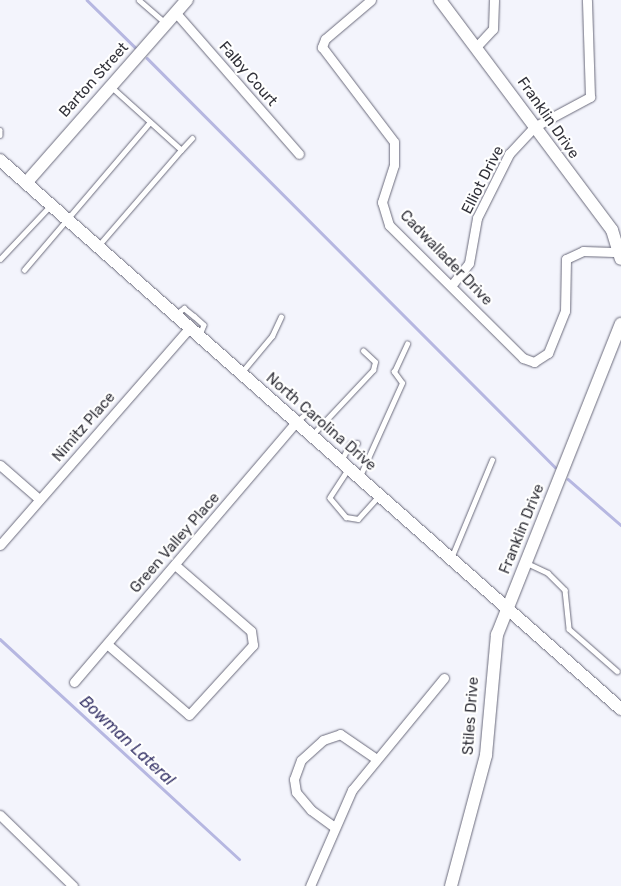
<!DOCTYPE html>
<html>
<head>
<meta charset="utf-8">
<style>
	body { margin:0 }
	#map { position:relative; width:621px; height:886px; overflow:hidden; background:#f3f4fc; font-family:Rubik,sans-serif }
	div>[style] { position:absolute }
	.stream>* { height:2.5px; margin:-1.25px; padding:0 1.25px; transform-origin:1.25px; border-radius:1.25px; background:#b6b7e1 }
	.roads { filter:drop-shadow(0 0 1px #6a6a7b) drop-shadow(0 0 1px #6a6a7b) }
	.lane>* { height:4.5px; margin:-2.25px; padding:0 2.25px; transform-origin:2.25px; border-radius:2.25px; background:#fff }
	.street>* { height:9px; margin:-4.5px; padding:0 4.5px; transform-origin:4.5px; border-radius:4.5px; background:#fff }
	.secondary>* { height:12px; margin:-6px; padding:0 6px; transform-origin:6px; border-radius:6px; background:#fff }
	span { translate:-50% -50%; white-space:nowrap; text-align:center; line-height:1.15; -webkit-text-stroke:4.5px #fff; paint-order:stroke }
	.street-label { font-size:15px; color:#32323a }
	.water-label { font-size:16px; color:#363367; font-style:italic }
</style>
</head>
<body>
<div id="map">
	<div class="stream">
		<i style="left:87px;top:0;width:69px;rotate:44.4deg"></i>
		<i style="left:147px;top:58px;width:578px;rotate:45.07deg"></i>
		<i style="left:568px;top:479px;width:70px;rotate:41deg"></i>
		<i style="left:0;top:639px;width:325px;rotate:42.6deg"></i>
	</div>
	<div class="roads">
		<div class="lane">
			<i style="left:139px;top:0;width:35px;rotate:41deg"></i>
			<i style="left:0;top:130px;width:5px;rotate:90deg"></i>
			<i style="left:181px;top:150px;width:16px;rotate:-47deg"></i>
			<i style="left:99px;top:245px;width:125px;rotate:-49.2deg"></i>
			<i style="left:181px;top:150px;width:94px;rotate:-138deg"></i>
			<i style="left:0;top:259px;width:73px;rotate:-46.7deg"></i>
			<i style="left:24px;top:270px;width:194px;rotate:-49.6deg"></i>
			<i style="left:176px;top:314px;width:10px;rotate:-37deg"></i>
			<i style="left:184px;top:308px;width:13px;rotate:39deg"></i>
			<i style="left:194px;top:316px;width:13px;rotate:42deg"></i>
			<i style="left:204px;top:325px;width:11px;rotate:112deg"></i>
			<i style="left:242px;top:372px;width:47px;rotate:-50.2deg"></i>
			<i style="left:272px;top:336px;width:21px;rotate:-65deg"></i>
			<i style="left:297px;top:421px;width:14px;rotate:-39deg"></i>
			<i style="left:308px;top:412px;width:19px;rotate:36deg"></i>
			<i style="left:313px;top:434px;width:88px;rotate:-46.8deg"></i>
			<i style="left:373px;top:370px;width:8px;rotate:-76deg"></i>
			<i style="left:375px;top:362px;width:16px;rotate:-137deg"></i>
			<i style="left:342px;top:459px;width:17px;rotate:-62deg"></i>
			<i style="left:350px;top:444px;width:7px;rotate:-8deg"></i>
			<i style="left:348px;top:470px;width:33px;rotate:123deg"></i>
			<i style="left:330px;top:498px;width:25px;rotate:50deg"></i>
			<i style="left:346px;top:517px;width:12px;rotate:9deg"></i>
			<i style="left:358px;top:519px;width:31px;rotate:-48deg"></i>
			<i style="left:360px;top:476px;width:102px;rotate:-65.7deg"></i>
			<i style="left:402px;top:383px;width:14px;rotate:-126deg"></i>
			<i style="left:394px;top:372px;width:31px;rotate:-65deg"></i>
			<i style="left:452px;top:556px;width:104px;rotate:-67.4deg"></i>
			<i style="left:527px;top:563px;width:23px;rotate:25deg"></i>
			<i style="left:548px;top:573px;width:24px;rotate:45deg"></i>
			<i style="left:565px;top:590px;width:39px;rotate:84deg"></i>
			<i style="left:569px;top:629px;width:64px;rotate:41.2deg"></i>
		</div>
		<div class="street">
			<i style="left:371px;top:0;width:60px;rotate:139.7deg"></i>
			<i style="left:325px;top:39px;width:9px;rotate:111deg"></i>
			<i style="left:322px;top:47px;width:119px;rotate:52.8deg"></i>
			<i style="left:394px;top:142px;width:23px;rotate:90deg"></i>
			<i style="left:394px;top:165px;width:39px;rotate:108deg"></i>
			<i style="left:382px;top:202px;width:24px;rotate:73deg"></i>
			<i style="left:389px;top:225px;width:189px;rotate:44.8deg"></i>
			<i style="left:523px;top:358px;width:12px;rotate:20deg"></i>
			<i style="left:534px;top:362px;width:17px;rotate:-33deg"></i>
			<i style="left:548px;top:353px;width:45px;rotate:-68deg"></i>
			<i style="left:565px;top:311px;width:52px;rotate:-88.9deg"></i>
			<i style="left:566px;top:259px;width:19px;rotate:-25deg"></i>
			<i style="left:583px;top:251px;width:38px;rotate:2deg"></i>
			<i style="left:176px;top:13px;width:187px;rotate:48.9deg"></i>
			<i style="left:477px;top:46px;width:23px;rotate:-47deg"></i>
			<i style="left:493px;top:29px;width:29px;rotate:-88deg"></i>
			<i style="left:451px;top:286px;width:29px;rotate:-52deg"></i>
			<i style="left:469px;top:263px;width:46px;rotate:-79.9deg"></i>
			<i style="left:477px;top:218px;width:72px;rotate:-63.4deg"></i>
			<i style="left:509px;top:154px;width:37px;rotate:-47deg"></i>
			<i style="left:534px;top:127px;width:64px;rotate:-28.2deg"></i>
			<i style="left:590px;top:97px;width:97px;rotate:-91.8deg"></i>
			<i style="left:0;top:465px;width:52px;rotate:41.1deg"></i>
			<i style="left:0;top:545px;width:289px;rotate:-48.9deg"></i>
			<i style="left:107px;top:644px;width:108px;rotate:40.9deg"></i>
			<i style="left:189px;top:715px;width:95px;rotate:-47.6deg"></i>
			<i style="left:253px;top:645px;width:14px;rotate:-98deg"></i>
			<i style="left:251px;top:631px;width:101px;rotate:-139deg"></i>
			<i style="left:74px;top:682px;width:342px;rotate:-49.5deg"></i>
			<i style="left:0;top:815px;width:102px;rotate:44.2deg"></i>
			<i style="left:333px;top:826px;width:27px;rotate:-144deg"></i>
			<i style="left:311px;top:810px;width:23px;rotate:-130deg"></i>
			<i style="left:296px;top:792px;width:13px;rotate:-99deg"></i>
			<i style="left:294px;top:779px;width:20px;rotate:-70deg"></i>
			<i style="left:301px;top:760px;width:30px;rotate:-42deg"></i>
			<i style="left:323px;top:740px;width:18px;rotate:-19deg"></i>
			<i style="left:340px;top:734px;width:42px;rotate:34.4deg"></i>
			<i style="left:310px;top:886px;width:105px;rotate:-66.4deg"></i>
			<i style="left:352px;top:790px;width:145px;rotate:-50.6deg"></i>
		</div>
		<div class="secondary">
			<i style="left:440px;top:0;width:287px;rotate:53.2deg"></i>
			<i style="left:612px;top:230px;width:30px;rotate:73deg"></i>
			<i style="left:0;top:160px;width:829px;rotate:41.48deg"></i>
			<i style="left:26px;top:183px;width:244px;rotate:-48.7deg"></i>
			<i style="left:451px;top:886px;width:136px;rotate:-75deg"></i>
			<i style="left:486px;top:755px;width:121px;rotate:-84.8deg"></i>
			<i style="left:497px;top:635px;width:335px;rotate:-68.3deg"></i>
		</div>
	</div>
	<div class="street-label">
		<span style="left:248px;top:74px;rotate:49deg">Falby Court</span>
		<span style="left:94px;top:80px;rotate:-48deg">Barton Street</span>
		<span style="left:548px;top:118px;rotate:55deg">Franklin Drive</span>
		<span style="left:483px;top:180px;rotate:-63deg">Elliot Drive</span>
		<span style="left:446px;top:258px;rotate:46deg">Cadwallader Drive</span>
		<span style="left:321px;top:422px;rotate:41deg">North Carolina Drive</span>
		<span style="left:84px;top:427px;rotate:-49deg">Nimitz Place</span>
		<span style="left:522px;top:529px;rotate:-68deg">Franklin Drive</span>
		<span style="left:175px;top:543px;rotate:-49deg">Green Valley Place</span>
		<span style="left:471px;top:716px;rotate:-86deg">Stiles Drive</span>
	</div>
	<div class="water-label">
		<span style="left:127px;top:741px;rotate:43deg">Bowman Lateral</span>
	</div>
</div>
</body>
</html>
